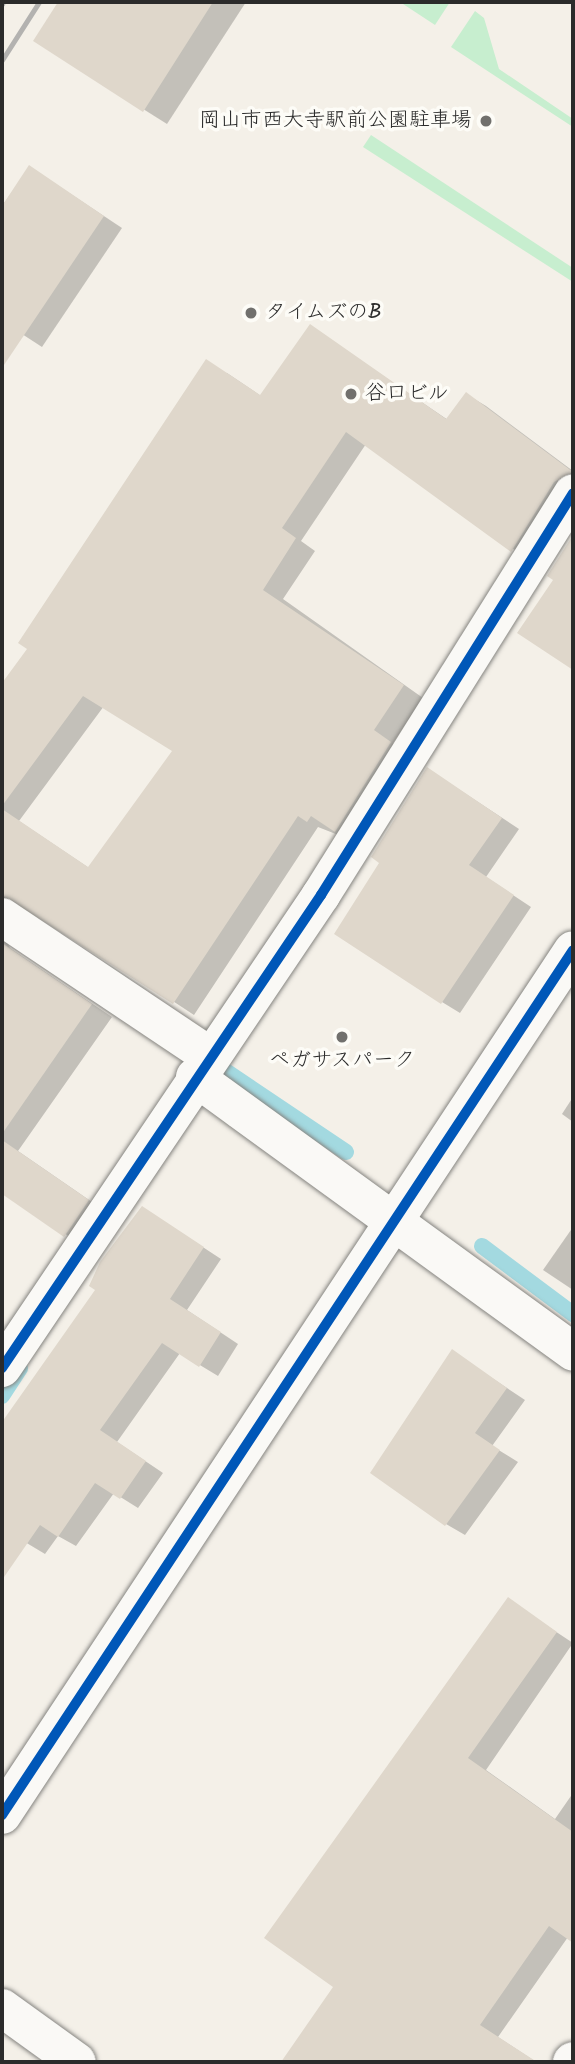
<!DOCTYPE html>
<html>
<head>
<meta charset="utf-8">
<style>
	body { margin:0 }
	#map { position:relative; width:575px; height:2064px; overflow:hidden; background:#f4f0e8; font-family:Kalam,"Klee One",sans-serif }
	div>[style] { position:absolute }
	.green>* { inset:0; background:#c7eecf }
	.shadow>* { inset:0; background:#0003 }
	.stream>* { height:16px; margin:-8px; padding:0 8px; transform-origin:8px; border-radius:8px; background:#a3d9e0 }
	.building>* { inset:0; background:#dfd7cb }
	.roads { filter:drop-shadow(0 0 2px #858480) drop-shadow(0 0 2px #858480) }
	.minor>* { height:38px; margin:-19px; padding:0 19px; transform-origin:19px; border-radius:19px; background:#faf9f6 }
	.tertiary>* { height:38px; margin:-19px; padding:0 19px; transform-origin:19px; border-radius:19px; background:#faf9f6 }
	.rail>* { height:5px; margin:-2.5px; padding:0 2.5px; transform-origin:2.5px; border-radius:2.5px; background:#b3b2b0 }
	.cycleway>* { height:10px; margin:-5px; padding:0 5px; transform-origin:5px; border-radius:5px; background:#0057b8 }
	.dots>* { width:19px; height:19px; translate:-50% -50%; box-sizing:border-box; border:4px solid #fdfcf7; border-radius:50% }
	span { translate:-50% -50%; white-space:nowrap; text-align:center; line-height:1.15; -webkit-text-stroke:7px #fdfcf7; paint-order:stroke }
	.poi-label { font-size:21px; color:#2b2b2b }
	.right { translate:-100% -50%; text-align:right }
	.left { translate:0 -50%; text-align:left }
	.frame { position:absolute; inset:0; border:4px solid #2b2b2b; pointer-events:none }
</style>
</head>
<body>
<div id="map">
	<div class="green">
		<i style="clip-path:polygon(400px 2px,450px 2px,435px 25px)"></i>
		<i style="clip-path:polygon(475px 11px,484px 18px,499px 69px,573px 119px,573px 127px,451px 47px)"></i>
		<i style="clip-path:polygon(371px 135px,573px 268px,573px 282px,363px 147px)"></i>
	</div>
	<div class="shadow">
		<i style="clip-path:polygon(60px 2px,246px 2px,167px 124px,35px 41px)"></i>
		<i style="clip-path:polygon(30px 167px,122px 228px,42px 347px,2px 321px,2px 206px)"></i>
		<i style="clip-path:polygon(evenodd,310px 326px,448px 420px,466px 394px,486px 406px,573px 471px,573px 496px,532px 562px,366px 444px,301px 541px,315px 551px,283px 599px,423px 698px,393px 743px,411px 755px,356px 842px,318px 827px,194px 1015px,33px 909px,2px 923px,2px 686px,227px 373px,261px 396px,310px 326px,104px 706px,175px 750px,89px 868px,19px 821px,104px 706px)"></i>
		<i style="clip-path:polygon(573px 538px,573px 668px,519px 632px,555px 580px,549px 576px)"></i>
		<i style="clip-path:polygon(428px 769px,519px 829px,486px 877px,531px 907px,460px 1013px,442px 1002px,382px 862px)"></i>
		<i style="clip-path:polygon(2px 932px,10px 948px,112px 1017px,18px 1151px,108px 1213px,85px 1247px,2px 1192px)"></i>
		<i style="clip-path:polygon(573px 1097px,573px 1122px,562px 1114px)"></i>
		<i style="clip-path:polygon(160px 1219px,221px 1259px,187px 1310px,238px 1344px,218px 1376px,180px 1353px,117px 1442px,163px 1473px,138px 1508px,114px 1493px,76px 1546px,58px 1536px,45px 1554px,20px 1539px,2px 1567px,2px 1423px)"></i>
		<i style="clip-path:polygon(573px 1227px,573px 1290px,543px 1270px)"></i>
		<i style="clip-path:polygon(453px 1352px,525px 1400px,492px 1446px,518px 1462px,465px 1535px,446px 1524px)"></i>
		<i style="clip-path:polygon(508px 1600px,573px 1643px,486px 1770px,555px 1819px,573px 1793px,573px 1940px,568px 1937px,498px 2037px,536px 2062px,283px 2062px,336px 1987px)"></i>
	</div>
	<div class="stream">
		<i style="left:220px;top:1075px;width:6px;rotate:-51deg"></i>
		<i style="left:224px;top:1070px;width:147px;rotate:33.9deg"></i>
		<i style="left:482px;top:1246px;width:114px;rotate:36.8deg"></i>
		<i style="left:2px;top:1396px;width:33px;rotate:-57deg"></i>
	</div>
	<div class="building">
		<i style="clip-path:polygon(58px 2px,213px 2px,143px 112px,33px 41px)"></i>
		<i style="clip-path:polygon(29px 165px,104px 216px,2px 368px,2px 206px)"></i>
		<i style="clip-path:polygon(310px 324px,446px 419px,466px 392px,573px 472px,554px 482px,511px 552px,346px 432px,282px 528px,296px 538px,263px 590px,404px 685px,374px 730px,391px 742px,335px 832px,311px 816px,307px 822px,298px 816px,173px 1004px,2px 895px,2px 809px,88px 867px,172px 751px,83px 696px,2px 806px,2px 683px,27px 649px,18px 643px,206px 359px,260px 395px)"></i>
		<i style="clip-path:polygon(573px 535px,573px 670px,517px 633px,553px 580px,547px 576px)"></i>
		<i style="clip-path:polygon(427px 767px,502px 818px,469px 865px,514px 895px,441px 1004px,334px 934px,379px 863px,371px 857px)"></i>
		<i style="clip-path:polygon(2px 943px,92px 1004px,2px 1134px)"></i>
		<i style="clip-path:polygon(2px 1140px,89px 1200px,64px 1237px,2px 1194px)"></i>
		<i style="clip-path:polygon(142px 1206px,204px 1247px,170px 1299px,221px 1332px,199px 1367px,162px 1343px,100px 1430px,146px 1461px,120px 1499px,95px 1483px,58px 1537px,40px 1525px,2px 1580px,2px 1422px,95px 1290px,89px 1286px,100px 1262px)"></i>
		<i style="clip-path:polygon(452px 1349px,507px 1388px,475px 1433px,500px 1450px,445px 1526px,370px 1473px)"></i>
		<i style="clip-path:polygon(508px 1597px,557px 1632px,468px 1758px,573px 1832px,573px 1943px,549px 1926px,480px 2025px,537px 2062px,281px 2062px,333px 1987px,264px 1938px)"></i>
	</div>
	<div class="roads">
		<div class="minor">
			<i style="left:2px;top:917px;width:250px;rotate:33.8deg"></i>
			<i style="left:195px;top:1077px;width:467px;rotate:36deg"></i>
			<i style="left:2px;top:1368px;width:571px;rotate:-56deg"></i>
			<i style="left:321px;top:895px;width:474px;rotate:-57.9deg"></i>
			<i style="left:2px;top:2008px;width:92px;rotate:35.8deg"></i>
			<i style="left:572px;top:2062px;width:1px;rotate:-45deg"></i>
		</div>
		<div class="tertiary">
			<i style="left:2px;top:1815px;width:1036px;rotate:-56.57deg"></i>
		</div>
	</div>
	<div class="rail">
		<i style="left:2px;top:4px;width:2px;rotate:-63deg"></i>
		<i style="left:2px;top:60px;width:69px;rotate:-57.5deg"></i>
	</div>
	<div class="cycleway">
		<i style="left:2px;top:1368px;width:571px;rotate:-56deg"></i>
		<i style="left:321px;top:895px;width:474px;rotate:-57.9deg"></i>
		<i style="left:2px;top:1815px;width:1036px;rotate:-56.57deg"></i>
	</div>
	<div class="dots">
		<i style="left:486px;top:121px;background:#71706d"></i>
		<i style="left:251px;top:313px;background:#71706d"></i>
		<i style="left:351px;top:394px;background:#71706d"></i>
		<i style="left:342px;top:1037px;background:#71706d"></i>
	</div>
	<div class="poi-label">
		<span class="right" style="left:472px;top:121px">岡山市西大寺駅前公園駐車場</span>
		<span class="left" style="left:265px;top:313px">タイムズのB</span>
		<span class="left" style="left:365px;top:394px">谷口ビル</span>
		<span style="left:342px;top:1061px">ペガサスパーク</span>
	</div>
	<div class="frame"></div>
</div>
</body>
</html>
